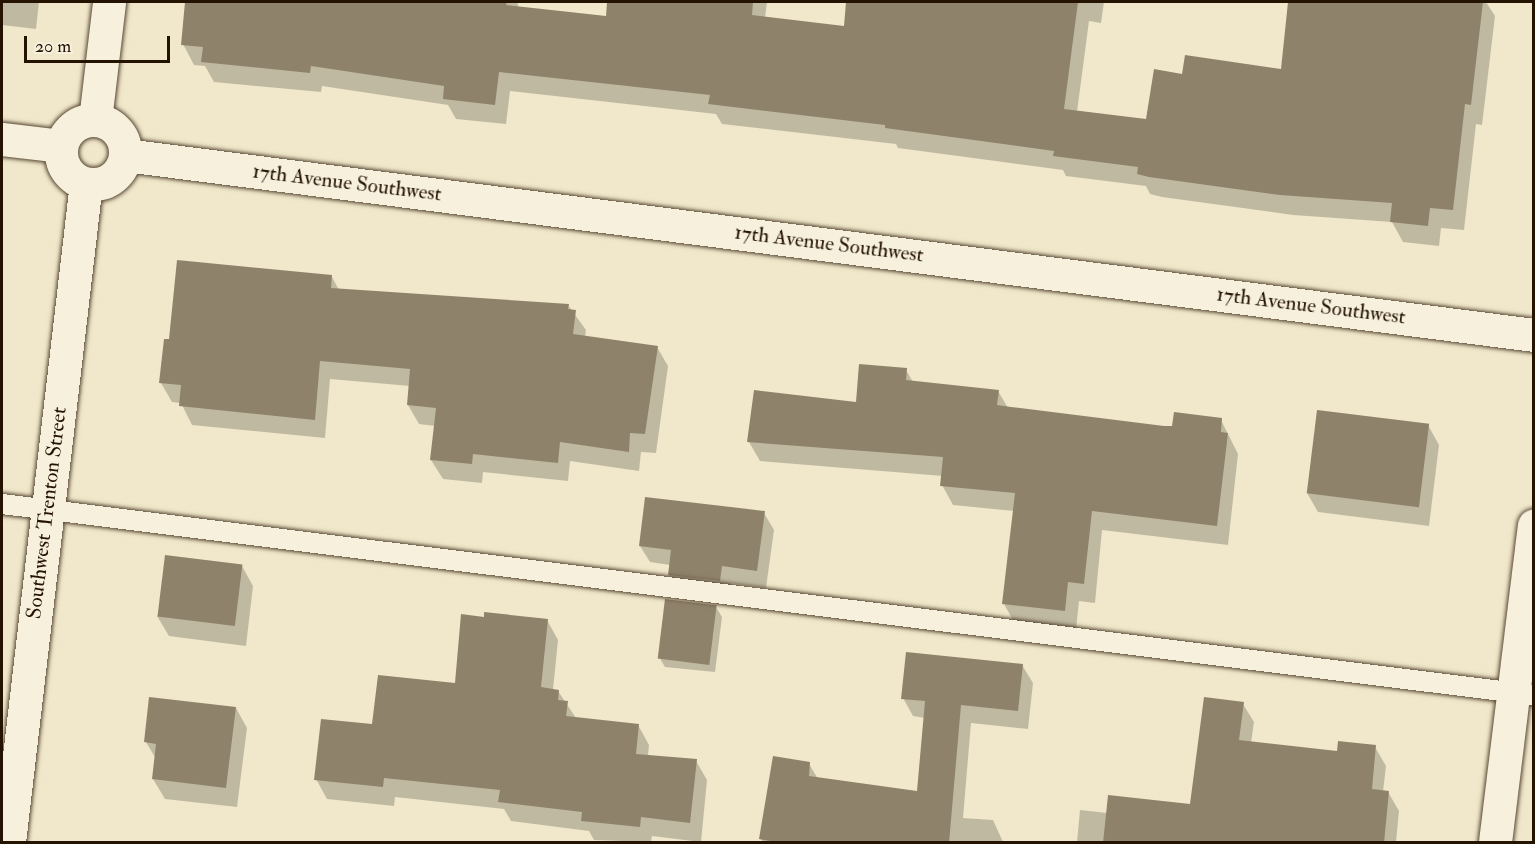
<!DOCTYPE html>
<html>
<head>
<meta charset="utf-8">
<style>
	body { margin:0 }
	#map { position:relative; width:1535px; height:844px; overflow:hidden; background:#f1e8cb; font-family:"IM FELL Double Pica",serif }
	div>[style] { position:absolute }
	.shadow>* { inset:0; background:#0003 }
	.building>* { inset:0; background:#8f826a; transform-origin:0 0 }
	.roads { filter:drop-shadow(0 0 2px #584834) drop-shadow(0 0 2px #584834) }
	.lane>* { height:20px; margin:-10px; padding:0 10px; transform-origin:10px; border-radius:10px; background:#f6f0dd }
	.street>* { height:33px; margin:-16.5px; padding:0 16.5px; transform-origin:16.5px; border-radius:16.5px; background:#f6f0dd }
	.street>.ring { margin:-16.5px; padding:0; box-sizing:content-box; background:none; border:33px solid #f6f0dd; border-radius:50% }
	.secondary>* { height:33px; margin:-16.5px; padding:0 16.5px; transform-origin:16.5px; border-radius:16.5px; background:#f6f0dd }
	span { translate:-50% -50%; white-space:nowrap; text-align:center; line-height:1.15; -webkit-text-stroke:4.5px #f6f0dd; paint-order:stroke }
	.street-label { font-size:21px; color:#251301 }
	.frame { position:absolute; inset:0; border:3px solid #251301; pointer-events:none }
	.scale { position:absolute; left:24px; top:36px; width:146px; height:27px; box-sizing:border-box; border:3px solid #251301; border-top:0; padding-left:8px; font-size:18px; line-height:21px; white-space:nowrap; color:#251301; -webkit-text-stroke:4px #f6f0dd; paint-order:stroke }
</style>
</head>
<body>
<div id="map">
	<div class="shadow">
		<i style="clip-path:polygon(2px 2px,39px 2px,36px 29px,2px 25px)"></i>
		<i style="clip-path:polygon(187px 2px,279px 6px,279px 2px,517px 2px,519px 8px,608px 18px,609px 2px,646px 5px,646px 2px,767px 2px,765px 18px,845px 28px,848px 2px,1104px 2px,1101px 23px,1089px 21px,1077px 112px,1147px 121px,1183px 76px,1282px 71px,1290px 2px,1486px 2px,1495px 16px,1482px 125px,1476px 124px,1464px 230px,1441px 228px,1439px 246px,1403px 242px,1392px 222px,1293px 215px,1162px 197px,1150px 194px,1146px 186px,1066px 176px,1063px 170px,898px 148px,896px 144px,722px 124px,716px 114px,510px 91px,506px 124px,456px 119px,448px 105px,322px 86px,321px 92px,214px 82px,205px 66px,194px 65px,183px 44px)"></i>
		<i style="clip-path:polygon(332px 277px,339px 290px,568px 305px,586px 330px,585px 337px,657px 347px,668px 366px,656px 453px,641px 452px,639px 471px,570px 461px,568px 481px,483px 472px,482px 483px,443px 479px,431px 460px,435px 426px,419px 424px,408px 405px,410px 386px,330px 379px,325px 438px,192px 425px,181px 403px,172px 402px,161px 383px,170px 341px)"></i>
		<i style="clip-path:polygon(906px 370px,913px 382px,998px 391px,1008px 408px,1164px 428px,1221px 420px,1238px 454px,1228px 545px,1102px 530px,1095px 603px,1079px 601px,1076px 630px,1015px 624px,1004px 604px,1014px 511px,953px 505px,942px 485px,943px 476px,760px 461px,749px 442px,857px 404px)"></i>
		<i style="clip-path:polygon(1428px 425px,1439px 445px,1429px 526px,1318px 512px,1307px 493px)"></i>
		<i style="clip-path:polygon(764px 513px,774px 530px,766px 588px,731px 583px,729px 598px,679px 591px,669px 575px,670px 565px,650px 562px,640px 546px)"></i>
		<i style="clip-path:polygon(242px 566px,253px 586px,246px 646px,169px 636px,157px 616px)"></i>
		<i style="clip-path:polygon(716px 607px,722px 617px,715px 672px,665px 667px,659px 657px)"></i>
		<i style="clip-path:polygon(547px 620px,558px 640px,553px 690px,558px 691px,576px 718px,638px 725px,649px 745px,648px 756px,696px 761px,707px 780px,701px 842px,652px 836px,651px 842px,594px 840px,589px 831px,511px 821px,504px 809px,395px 797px,394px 806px,327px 799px,316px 779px,374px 726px,456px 684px)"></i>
		<i style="clip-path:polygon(1022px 665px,1033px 683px,1028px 729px,971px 723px,963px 818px,993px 820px,1003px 842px,763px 842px,761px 839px,809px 764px,818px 779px,919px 793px,925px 718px,913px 716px,903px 698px)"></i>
		<i style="clip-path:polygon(1243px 704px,1254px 722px,1251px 743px,1338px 752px,1375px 747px,1386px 766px,1383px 792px,1388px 792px,1399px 811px,1396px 842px,1077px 842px,1080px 810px,1108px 813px,1191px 806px)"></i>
		<i style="clip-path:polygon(236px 708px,247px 728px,237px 807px,165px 799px,153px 779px,156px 759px,146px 742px)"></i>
	</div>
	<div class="building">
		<i style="clip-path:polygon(185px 2px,507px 2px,506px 5px,606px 16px,607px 2px,753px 2px,752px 15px,844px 26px,846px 2px,1078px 2px,1064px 109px,1146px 119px,1154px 69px,1182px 74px,1185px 55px,1281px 69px,1288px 2px,1483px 2px,1471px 105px,1465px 104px,1453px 210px,1430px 208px,1428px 226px,1390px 222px,1392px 203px,1280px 195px,1149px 177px,1137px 174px,1138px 167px,1053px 156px,1054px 151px,885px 128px,885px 125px,708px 104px,710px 95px,499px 72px,495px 105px,443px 99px,444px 86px,311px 66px,310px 73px,201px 62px,203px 47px,181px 45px)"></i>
		<i style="clip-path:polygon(177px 260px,332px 275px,331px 288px,569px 304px,568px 309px,576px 310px,573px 334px,658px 346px,645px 434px,630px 433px,629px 452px,560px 442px,558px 463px,473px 454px,472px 464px,430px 460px,436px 408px,407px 405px,410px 369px,320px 361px,315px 420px,179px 406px,181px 385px,159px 383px,164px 339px,169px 339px)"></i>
		<i style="clip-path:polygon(859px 364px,907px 368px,906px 380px,999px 390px,997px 405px,1011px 407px,1164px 426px,1172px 426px,1174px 412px,1222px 418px,1221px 432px,1228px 433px,1217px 526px,1092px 511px,1084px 584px,1068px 582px,1065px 611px,1002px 604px,1015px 493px,940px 486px,943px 457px,747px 442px,754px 390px,856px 402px)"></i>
		<i style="left:1317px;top:410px;width:113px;height:84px;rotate:7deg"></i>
		<i style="clip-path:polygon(645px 497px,765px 511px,757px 571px,722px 566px,720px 581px,668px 575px,671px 550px,639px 546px)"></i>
		<i style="left:165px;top:555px;width:78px;height:62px;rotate:7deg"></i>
		<i style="left:665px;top:599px;width:52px;height:60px;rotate:7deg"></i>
		<i style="clip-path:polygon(484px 612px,548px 619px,541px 687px,559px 690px,558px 700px,568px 701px,566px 716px,639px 724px,636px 754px,697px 759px,690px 823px,641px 817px,640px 827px,581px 821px,582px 812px,498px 802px,500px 790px,384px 778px,383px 787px,314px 780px,321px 719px,372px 724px,378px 675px,455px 683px,461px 614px,484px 617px)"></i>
		<i style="clip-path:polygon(906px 652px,1023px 664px,1018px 711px,961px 705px,949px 843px,780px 843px,759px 839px,773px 756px,810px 762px,809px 776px,917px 791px,925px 701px,901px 699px)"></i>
		<i style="clip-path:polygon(149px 697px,236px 707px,226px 788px,152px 779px,156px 744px,144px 742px)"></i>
		<i style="clip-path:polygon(1204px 697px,1244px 702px,1239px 740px,1337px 751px,1338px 741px,1376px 745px,1372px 789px,1389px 791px,1384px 843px,1103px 843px,1108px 795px,1190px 804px)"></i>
	</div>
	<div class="roads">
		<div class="lane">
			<i style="left:2px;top:504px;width:1544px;rotate:7.11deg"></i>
		</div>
		<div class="street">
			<i class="ring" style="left:61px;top:120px;width:31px;height:31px"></i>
			<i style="left:95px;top:120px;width:119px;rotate:-83.2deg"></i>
			<i style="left:2px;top:139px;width:59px;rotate:6.8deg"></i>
			<i style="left:125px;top:155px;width:1420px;rotate:7.28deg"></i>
			<i style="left:9px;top:842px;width:663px;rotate:-83.34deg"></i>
		</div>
		<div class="secondary">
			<i style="left:1495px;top:842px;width:319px;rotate:-83deg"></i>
		</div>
	</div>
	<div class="street-label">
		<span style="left:347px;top:183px;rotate:7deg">17th Avenue Southwest</span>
		<span style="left:829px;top:244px;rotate:7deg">17th Avenue Southwest</span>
		<span style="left:1311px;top:306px;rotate:7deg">17th Avenue Southwest</span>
		<span style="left:47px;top:513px;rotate:-83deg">Southwest Trenton Street</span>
	</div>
	<div class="frame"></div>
	<div class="scale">20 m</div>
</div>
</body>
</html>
